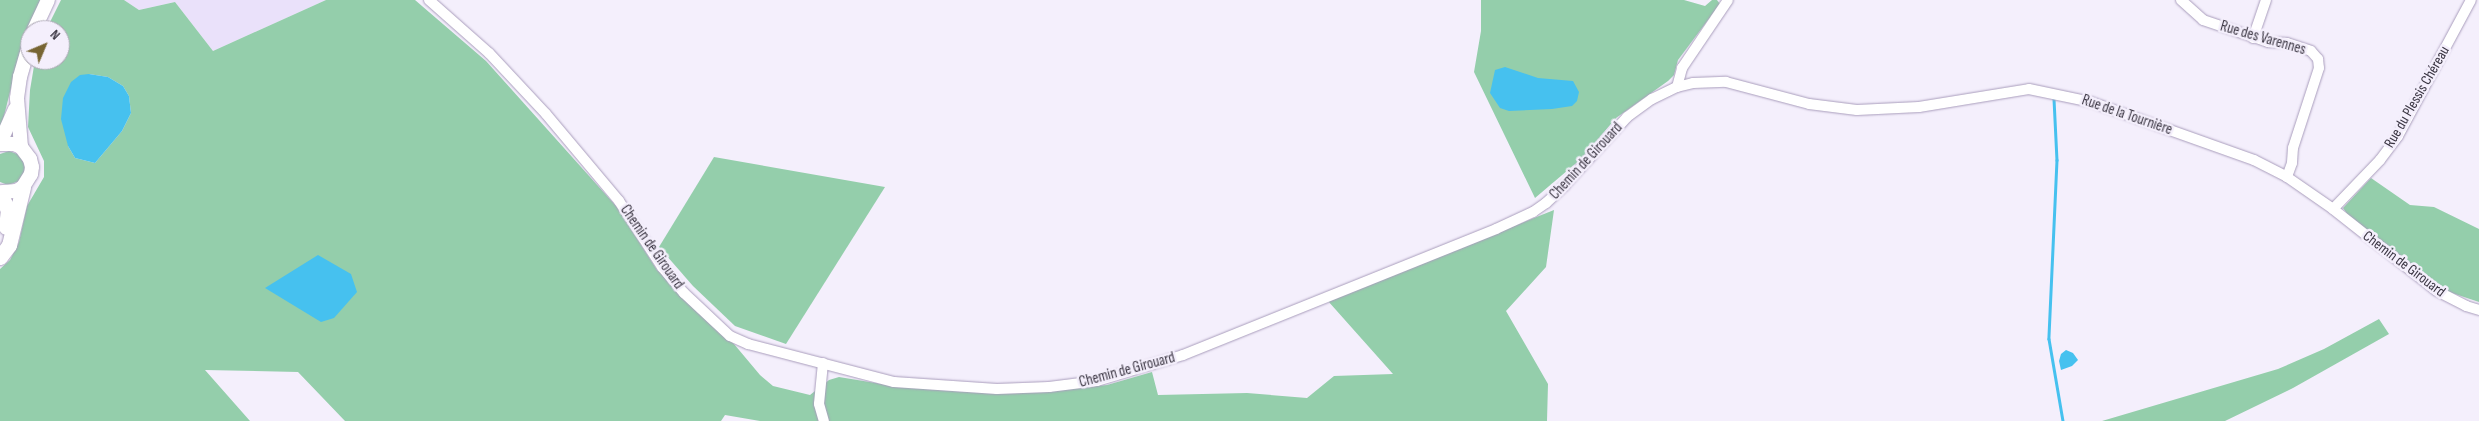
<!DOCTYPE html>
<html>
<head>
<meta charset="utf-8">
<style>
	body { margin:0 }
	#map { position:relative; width:2479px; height:421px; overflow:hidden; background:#f4effc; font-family:"Sofia Sans Condensed",sans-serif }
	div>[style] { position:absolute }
	.built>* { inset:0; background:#eae1fa }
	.green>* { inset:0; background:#94ceab }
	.water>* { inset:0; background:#46c1ef }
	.stream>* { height:2.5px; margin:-1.25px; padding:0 1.25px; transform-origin:1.25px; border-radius:1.25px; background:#46c1ef }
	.roads { filter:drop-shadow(0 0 1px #a99dbc) drop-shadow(0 0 1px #a99dbc) }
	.street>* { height:10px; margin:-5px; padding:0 5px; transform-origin:5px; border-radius:5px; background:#fff }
	.secondary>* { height:14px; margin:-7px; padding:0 7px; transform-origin:7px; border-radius:7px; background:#fff }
	.primary>* { height:15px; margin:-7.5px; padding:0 7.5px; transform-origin:7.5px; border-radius:7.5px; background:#fff }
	span { translate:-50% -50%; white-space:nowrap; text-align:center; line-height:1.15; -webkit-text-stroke:5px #f4effc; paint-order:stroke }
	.street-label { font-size:15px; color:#3a3542 }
	.north { position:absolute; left:20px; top:20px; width:50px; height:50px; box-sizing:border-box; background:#f4effc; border:1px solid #aaa5b2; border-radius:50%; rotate:45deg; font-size:14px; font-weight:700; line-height:20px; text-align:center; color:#3a3542 }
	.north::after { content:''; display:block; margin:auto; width:18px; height:22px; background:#776533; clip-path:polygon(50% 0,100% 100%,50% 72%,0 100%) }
</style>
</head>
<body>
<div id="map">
	<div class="built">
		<i style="clip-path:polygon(124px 0,326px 0,213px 51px,175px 2px,139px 10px)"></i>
	</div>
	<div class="green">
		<i style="clip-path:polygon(0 0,40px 0,21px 48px,0 132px)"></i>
		<i style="clip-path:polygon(evenodd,61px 0,124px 0,139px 10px,175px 2px,213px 51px,326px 0,415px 0,486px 61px,616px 206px,657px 270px,734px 344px,760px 375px,773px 386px,810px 395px,829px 380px,839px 377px,888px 385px,967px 392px,1066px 389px,1107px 385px,1152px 372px,1158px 395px,1247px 393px,1307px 398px,1334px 376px,1393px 374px,1328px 301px,1554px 210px,1546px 267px,1506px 311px,1548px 384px,1547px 421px,760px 421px,725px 415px,721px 421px,345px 421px,298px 372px,205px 370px,250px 421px,0 421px,0 269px,10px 260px,19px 242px,27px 206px,44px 177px,44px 161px,28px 127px,30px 90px,35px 60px,60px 60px,60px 30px,46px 30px,61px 0,89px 74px,108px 77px,123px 86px,129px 96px,131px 113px,122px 131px,95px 163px,75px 158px,68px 146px,89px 74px)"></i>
		<i style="clip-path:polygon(1481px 0,1684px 0,1705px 6px,1712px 0,1717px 0,1720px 4px,1678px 60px,1674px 75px,1668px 81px,1616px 118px,1581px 159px,1535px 198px,1474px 72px,1481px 31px)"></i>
		<i style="clip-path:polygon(9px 151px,20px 155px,25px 166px,25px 172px,19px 181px,8px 185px,0 182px,0 154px)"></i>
		<i style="clip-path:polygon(714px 157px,885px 187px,786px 344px,735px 326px,693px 286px,659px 247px)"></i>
		<i style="clip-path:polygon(2371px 178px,2410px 205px,2434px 207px,2479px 229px,2479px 302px,2449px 292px,2350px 218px,2343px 208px)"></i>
		<i style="clip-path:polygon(2379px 319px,2389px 334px,2293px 388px,2225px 421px,2102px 421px,2278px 369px,2324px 349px)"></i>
	</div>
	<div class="water">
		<i style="clip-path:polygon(1505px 67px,1538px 78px,1573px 81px,1579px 92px,1577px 101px,1572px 106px,1552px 109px,1509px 111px,1500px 108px,1490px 93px,1495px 70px)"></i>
		<i style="clip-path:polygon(89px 74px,108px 77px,123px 86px,129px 96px,131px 113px,122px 131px,95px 163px,75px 158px,68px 146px,61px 119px,63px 98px,71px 82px,80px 75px)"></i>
		<i style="clip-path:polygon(318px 255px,351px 274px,357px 292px,334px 318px,321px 322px,265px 288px)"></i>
		<i style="clip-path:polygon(2066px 350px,2073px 353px,2078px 360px,2072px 366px,2061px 370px,2059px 361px,2061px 354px)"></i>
	</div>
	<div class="stream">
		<i style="left:2054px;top:99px;width:61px;rotate:87.2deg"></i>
		<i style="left:2057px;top:160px;width:179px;rotate:92.6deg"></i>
		<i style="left:2049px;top:339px;width:83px;rotate:80.3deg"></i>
	</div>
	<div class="roads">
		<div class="street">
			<i style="left:429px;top:0;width:80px;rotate:41.5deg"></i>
			<i style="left:489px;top:53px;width:83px;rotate:46.9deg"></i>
			<i style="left:546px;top:114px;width:114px;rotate:50deg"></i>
			<i style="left:619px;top:201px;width:79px;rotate:56.9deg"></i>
			<i style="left:662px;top:267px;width:34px;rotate:50deg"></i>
			<i style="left:684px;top:293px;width:63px;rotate:43.1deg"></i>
			<i style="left:730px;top:336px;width:20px;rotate:24deg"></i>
			<i style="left:748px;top:344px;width:151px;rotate:14.6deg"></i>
			<i style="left:894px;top:382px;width:103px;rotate:3.9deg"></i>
			<i style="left:997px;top:389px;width:52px;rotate:-2.2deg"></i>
			<i style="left:1049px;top:387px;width:48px;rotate:-7.1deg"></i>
			<i style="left:1097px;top:381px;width:90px;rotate:-16.8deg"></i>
			<i style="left:1183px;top:355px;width:337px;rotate:-21.9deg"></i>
			<i style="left:1496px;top:229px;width:41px;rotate:-24.7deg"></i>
			<i style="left:1533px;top:212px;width:16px;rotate:-35deg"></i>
			<i style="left:1546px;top:203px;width:26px;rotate:-43deg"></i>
			<i style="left:1565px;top:185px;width:92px;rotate:-47.6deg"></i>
			<i style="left:1627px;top:117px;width:31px;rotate:-36deg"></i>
			<i style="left:1652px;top:99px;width:28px;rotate:-26deg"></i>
			<i style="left:1677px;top:87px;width:16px;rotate:-14deg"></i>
			<i style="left:1693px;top:83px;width:33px;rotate:-2deg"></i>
			<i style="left:1726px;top:82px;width:86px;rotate:14.8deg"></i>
			<i style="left:1809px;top:104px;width:48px;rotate:7.1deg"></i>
			<i style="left:1857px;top:110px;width:62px;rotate:-2.8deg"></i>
			<i style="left:1919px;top:107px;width:111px;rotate:-9.3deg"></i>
			<i style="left:2029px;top:89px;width:63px;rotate:11.8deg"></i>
			<i style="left:2091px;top:102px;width:173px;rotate:19.6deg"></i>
			<i style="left:2254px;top:160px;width:37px;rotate:27deg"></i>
			<i style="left:2287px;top:177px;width:56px;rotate:34.8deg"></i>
			<i style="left:2333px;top:209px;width:132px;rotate:38.3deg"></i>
			<i style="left:2437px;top:291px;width:33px;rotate:27deg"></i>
			<i style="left:2466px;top:306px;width:14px;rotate:17deg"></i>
			<i style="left:2181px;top:0;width:30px;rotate:42deg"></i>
			<i style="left:2203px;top:20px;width:69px;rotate:18.7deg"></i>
			<i style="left:2268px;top:42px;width:19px;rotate:3deg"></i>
			<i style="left:2287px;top:43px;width:25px;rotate:18deg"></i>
			<i style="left:2311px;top:51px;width:11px;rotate:49deg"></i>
			<i style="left:2318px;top:59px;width:9px;rotate:84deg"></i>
			<i style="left:2319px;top:68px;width:84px;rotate:108deg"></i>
			<i style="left:2293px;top:148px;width:15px;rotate:94deg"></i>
			<i style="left:2292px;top:163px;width:15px;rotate:110deg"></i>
			<i style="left:2253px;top:38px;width:40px;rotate:-71.1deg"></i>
			<i style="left:1677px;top:87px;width:20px;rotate:-75deg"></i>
			<i style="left:1682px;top:68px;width:82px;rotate:-55.9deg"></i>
			<i style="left:2333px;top:209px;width:68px;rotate:-46.2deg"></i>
			<i style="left:2380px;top:160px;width:30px;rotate:-53deg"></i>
			<i style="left:2398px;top:136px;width:154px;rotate:-61.8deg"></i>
			<i style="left:823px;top:363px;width:41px;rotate:95.6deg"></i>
			<i style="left:819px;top:404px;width:18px;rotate:74deg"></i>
		</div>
		<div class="secondary">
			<i style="left:34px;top:30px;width:33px;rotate:-65deg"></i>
			<i style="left:0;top:143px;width:37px;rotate:-66deg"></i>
			<i style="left:0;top:144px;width:14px"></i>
			<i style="left:14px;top:144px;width:8px;rotate:23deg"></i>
			<i style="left:21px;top:147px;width:15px;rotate:53deg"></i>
			<i style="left:30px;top:159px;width:8px;rotate:76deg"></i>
			<i style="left:32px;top:167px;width:7px;rotate:98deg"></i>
			<i style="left:31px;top:174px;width:15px;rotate:122deg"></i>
			<i style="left:23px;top:187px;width:8px;rotate:150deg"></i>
			<i style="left:16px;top:191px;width:16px;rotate:176deg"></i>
			<i style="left:21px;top:147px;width:49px;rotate:-94.7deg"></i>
			<i style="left:17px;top:98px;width:21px;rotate:-82deg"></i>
			<i style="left:20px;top:77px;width:37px;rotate:-74deg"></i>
		</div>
		<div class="primary">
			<i style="left:0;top:193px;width:19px;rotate:65deg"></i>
			<i style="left:8px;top:210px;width:17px;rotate:97deg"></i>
			<i style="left:0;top:257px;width:15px;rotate:-53deg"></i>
			<i style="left:9px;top:245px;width:60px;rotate:-76.4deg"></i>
		</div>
	</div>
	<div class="street-label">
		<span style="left:2263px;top:38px;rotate:16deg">Rue des Varennes</span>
		<span style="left:2417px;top:97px;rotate:-60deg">Rue du Plessis Chéreau</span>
		<span style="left:2127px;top:115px;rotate:19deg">Rue de la Tournière</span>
		<span style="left:1586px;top:161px;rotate:-47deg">Chemin de Girouard</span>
		<span style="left:652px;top:247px;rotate:55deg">Chemin de Girouard</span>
		<span style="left:2404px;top:264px;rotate:37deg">Chemin de Girouard</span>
		<span style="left:1127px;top:370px;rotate:-15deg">Chemin de Girouard</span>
	</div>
	<div class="north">N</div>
</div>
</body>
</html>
